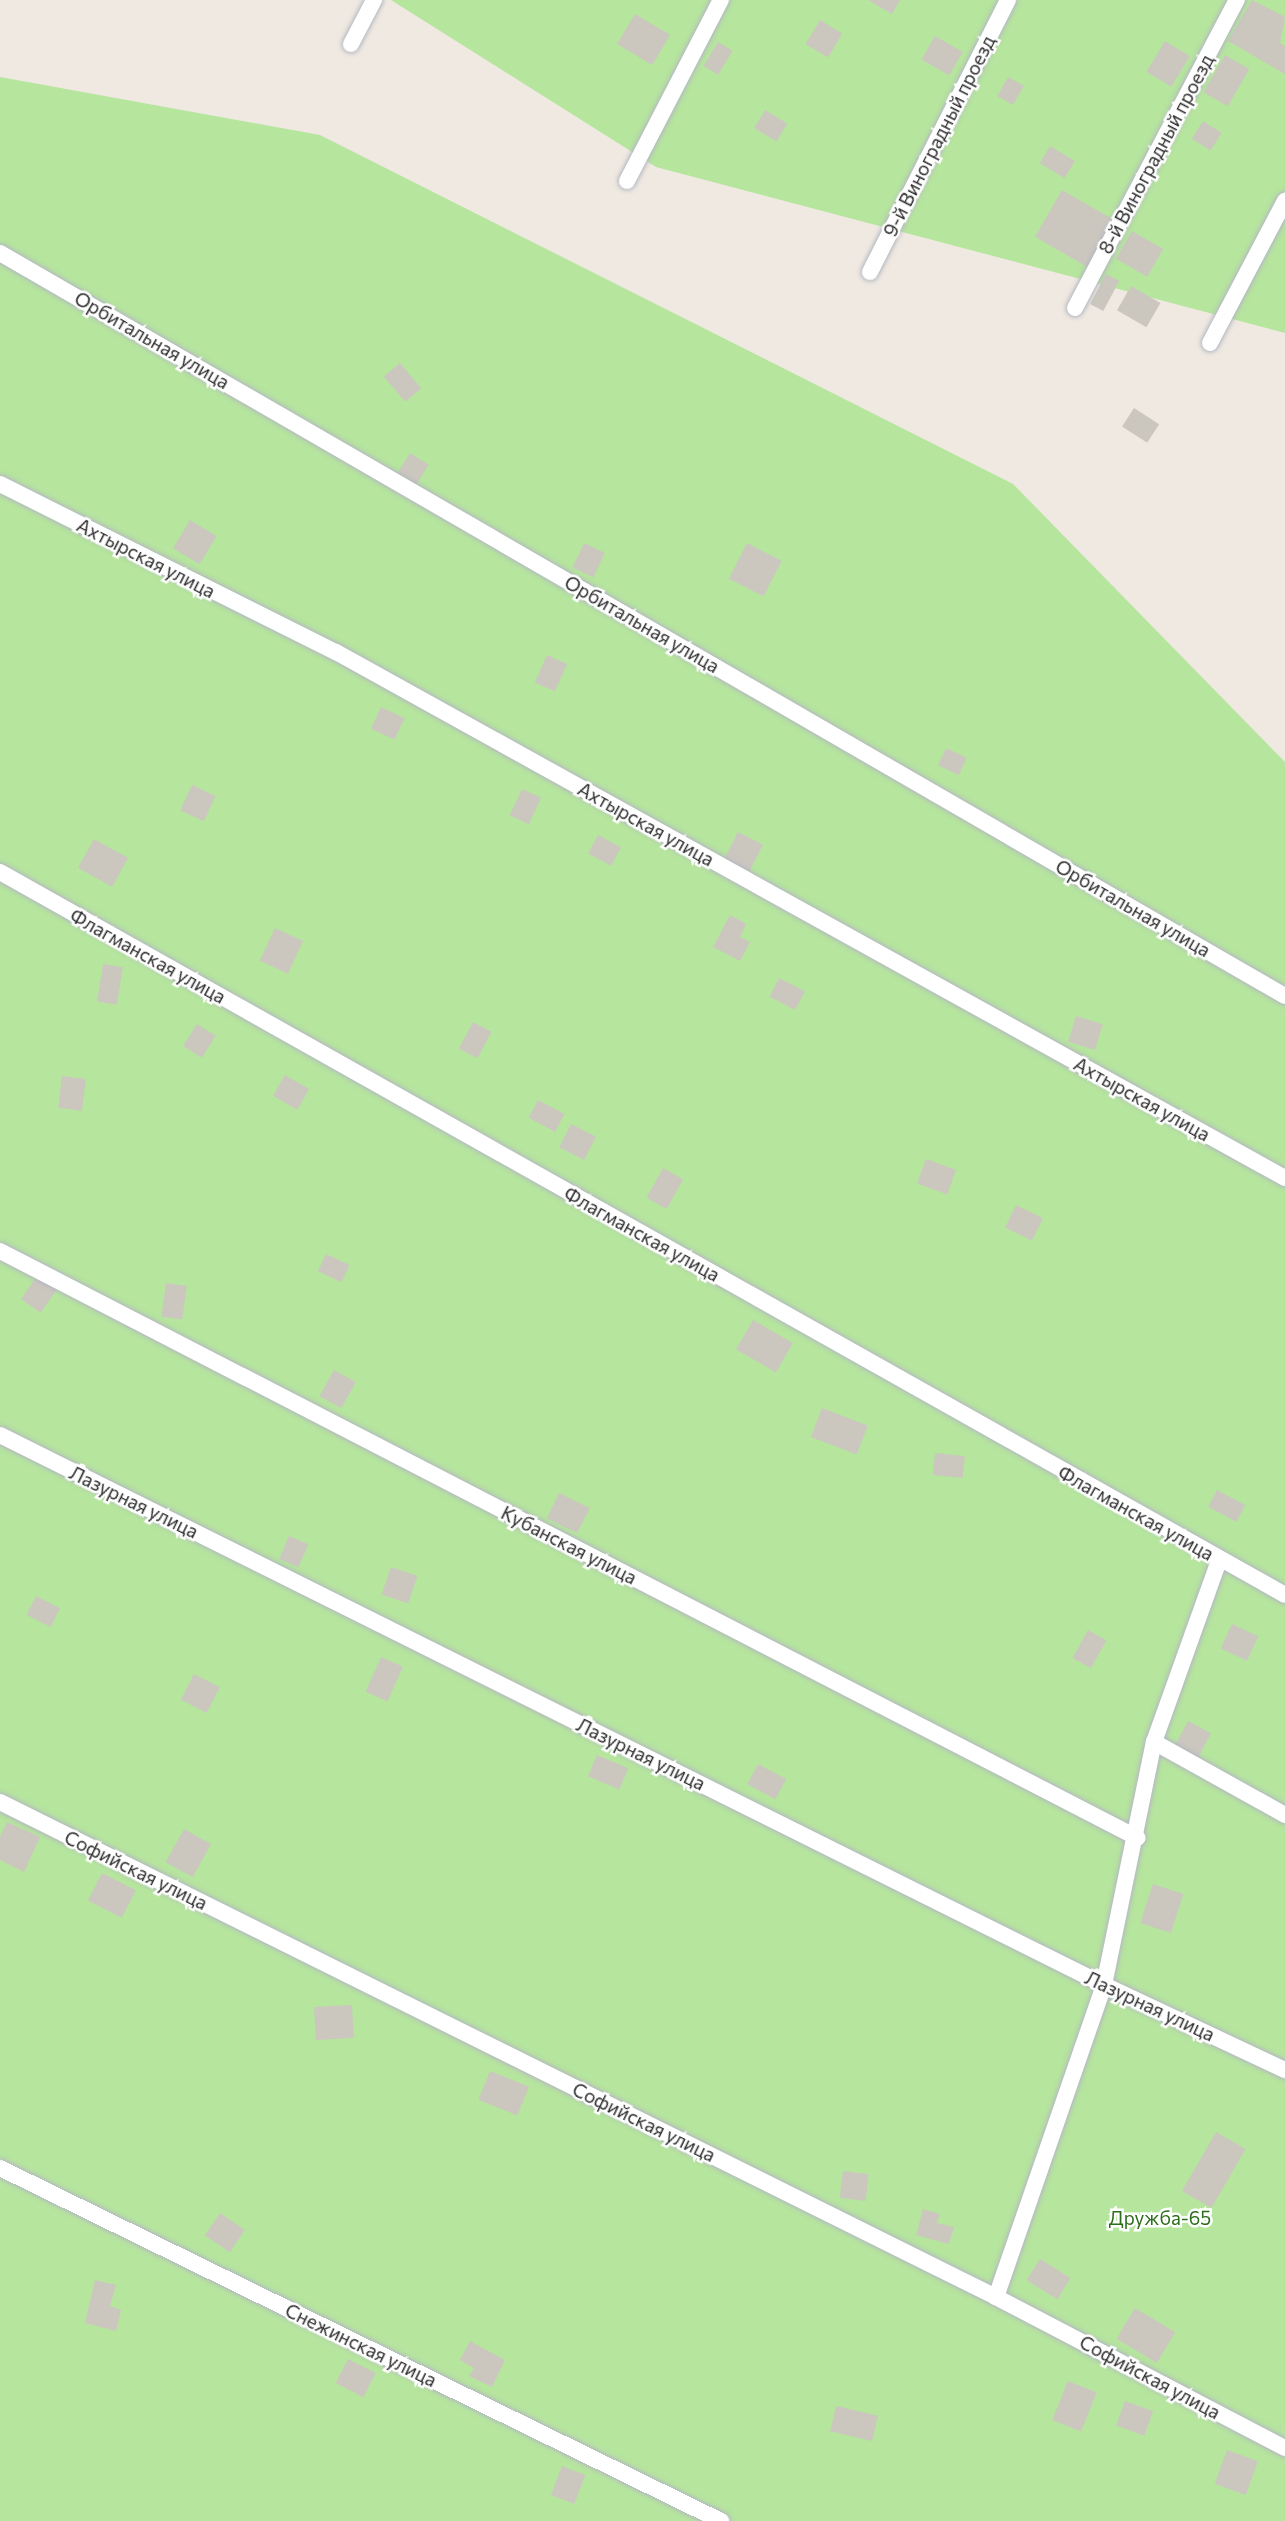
<!DOCTYPE html>
<html>
<head>
<meta charset="utf-8">
<style>
	body { margin:0 }
	#map { position:relative; width:1285px; height:2521px; overflow:hidden; background:#efe9e1; font-family:Commissioner,sans-serif }
	div>[style] { position:absolute }
	.green>* { inset:0; background:#b6e59e }
	.building>* { inset:0; background:#cbc7bf; transform-origin:0 0 }
	.roads { filter:drop-shadow(0 0 2px #b4b7c1) drop-shadow(0 0 2px #b4b7c1) }
	.service>* { height:16px; margin:-8px; padding:0 8px; transform-origin:8px; border-radius:8px; background:#fff }
	span { translate:-50% -50%; white-space:nowrap; text-align:center; line-height:1.15; -webkit-text-stroke:5px #fff; paint-order:stroke }
	.street-label { font-size:19px; color:#2e2e2e }
	.park-label { font-size:19px; color:#2c6e1b }
</style>
</head>
<body>
<div id="map">
	<div class="green">
		<i style="clip-path:polygon(391px 0,1285px 0,1285px 333px,656px 167px)"></i>
		<i style="clip-path:polygon(0 77px,320px 135px,1013px 484px,1285px 762px,1285px 2521px,0 2521px)"></i>
	</div>
	<div class="building">
		<i style="clip-path:polygon(868px 0,900px 0,892px 14px)"></i>
		<i style="clip-path:polygon(1252px 0,1285px 17px,1280px 43px,1285px 46px,1285px 74px,1228px 41px)"></i>
		<i style="left:635px;top:14px;width:41px;height:35px;rotate:31deg"></i>
		<i style="left:820px;top:20px;width:26px;height:28px;rotate:31deg"></i>
		<i style="left:935px;top:36px;width:32px;height:27px;rotate:30deg"></i>
		<i style="left:1165px;top:41px;width:29px;height:36px;rotate:31deg"></i>
		<i style="left:718px;top:42px;width:17px;height:28px;rotate:31deg"></i>
		<i style="left:1225px;top:55px;width:28px;height:43px;rotate:30deg"></i>
		<i style="left:1008px;top:77px;width:18px;height:22px;rotate:29deg"></i>
		<i style="left:765px;top:110px;width:26px;height:21px;rotate:31deg"></i>
		<i style="left:1203px;top:121px;width:22px;height:21px;rotate:32deg"></i>
		<i style="left:1050px;top:146px;width:29px;height:20px;rotate:31deg"></i>
		<i style="left:1062px;top:190px;width:60px;height:54px;rotate:30deg"></i>
		<i style="left:1132px;top:231px;width:36px;height:32px;rotate:30deg"></i>
		<i style="left:1106px;top:274px;width:15px;height:34px;rotate:28deg"></i>
		<i style="left:1131px;top:286px;width:34px;height:28px;rotate:30deg"></i>
		<i style="left:400px;top:363px;width:33px;height:21px;rotate:50deg"></i>
		<i style="left:1134px;top:408px;width:30px;height:22px;rotate:33deg"></i>
		<i style="left:410px;top:453px;width:22px;height:23px;rotate:32deg"></i>
		<i style="left:190px;top:520px;width:31px;height:33px;rotate:31deg"></i>
		<i style="left:584px;top:543px;width:23px;height:27px;rotate:25deg"></i>
		<i style="left:747px;top:543px;width:39px;height:40px;rotate:27deg"></i>
		<i style="left:547px;top:655px;width:22px;height:30px;rotate:24deg"></i>
		<i style="left:381px;top:707px;width:26px;height:24px;rotate:25deg"></i>
		<i style="left:946px;top:748px;width:23px;height:19px;rotate:25deg"></i>
		<i style="left:192px;top:785px;width:26px;height:28px;rotate:25deg"></i>
		<i style="left:522px;top:789px;width:21px;height:29px;rotate:25deg"></i>
		<i style="left:738px;top:832px;width:28px;height:30px;rotate:27deg"></i>
		<i style="left:598px;top:835px;width:26px;height:21px;rotate:28deg"></i>
		<i style="left:94px;top:839px;width:39px;height:33px;rotate:29deg"></i>
		<i style="clip-path:polygon(730px 915px,746px 924px,740px 937px,750px 942px,740px 961px,713px 947px)"></i>
		<i style="left:275px;top:928px;width:31px;height:36px;rotate:25deg"></i>
		<i style="left:103px;top:964px;width:20px;height:38px;rotate:9deg"></i>
		<i style="left:779px;top:978px;width:29px;height:21px;rotate:27deg"></i>
		<i style="left:1076px;top:1016px;width:28px;height:27px;rotate:17deg"></i>
		<i style="left:473px;top:1022px;width:21px;height:30px;rotate:28deg"></i>
		<i style="left:197px;top:1024px;width:22px;height:26px;rotate:32deg"></i>
		<i style="left:285px;top:1075px;width:28px;height:24px;rotate:30deg"></i>
		<i style="left:62px;top:1076px;width:24px;height:32px;rotate:7deg"></i>
		<i style="left:538px;top:1100px;width:30px;height:20px;rotate:28deg"></i>
		<i style="left:571px;top:1124px;width:28px;height:26px;rotate:27deg"></i>
		<i style="left:926px;top:1159px;width:32px;height:26px;rotate:20deg"></i>
		<i style="left:663px;top:1168px;width:23px;height:34px;rotate:29deg"></i>
		<i style="left:1016px;top:1205px;width:30px;height:25px;rotate:26deg"></i>
		<i style="left:326px;top:1254px;width:26px;height:19px;rotate:25deg"></i>
		<i style="left:37px;top:1276px;width:24px;height:28px;rotate:35deg"></i>
		<i style="left:166px;top:1283px;width:21px;height:34px;rotate:8deg"></i>
		<i style="left:753px;top:1320px;width:46px;height:34px;rotate:30deg"></i>
		<i style="left:334px;top:1370px;width:25px;height:30px;rotate:29deg"></i>
		<i style="left:822px;top:1408px;width:49px;height:31px;rotate:21deg"></i>
		<i style="left:935px;top:1453px;width:30px;height:22px;rotate:6deg"></i>
		<i style="left:1217px;top:1490px;width:32px;height:19px;rotate:28deg"></i>
		<i style="left:559px;top:1493px;width:34px;height:28px;rotate:26deg"></i>
		<i style="left:289px;top:1536px;width:21px;height:25px;rotate:23deg"></i>
		<i style="left:391px;top:1567px;width:28px;height:29px;rotate:19deg"></i>
		<i style="left:36px;top:1596px;width:27px;height:21px;rotate:27deg"></i>
		<i style="left:1232px;top:1624px;width:29px;height:27px;rotate:25deg"></i>
		<i style="left:1088px;top:1630px;width:21px;height:32px;rotate:29deg"></i>
		<i style="left:381px;top:1657px;width:24px;height:38px;rotate:24deg"></i>
		<i style="left:194px;top:1674px;width:29px;height:29px;rotate:27deg"></i>
		<i style="left:1188px;top:1721px;width:26px;height:27px;rotate:28deg"></i>
		<i style="left:597px;top:1755px;width:34px;height:23px;rotate:23deg"></i>
		<i style="left:758px;top:1764px;width:32px;height:23px;rotate:28deg"></i>
		<i style="clip-path:polygon(7px 1822px,40px 1837px,24px 1872px,0 1860px,0 1837px)"></i>
		<i style="left:184px;top:1829px;width:31px;height:38px;rotate:29deg"></i>
		<i style="left:102px;top:1873px;width:38px;height:31px;rotate:27deg"></i>
		<i style="left:1153px;top:1884px;width:32px;height:41px;rotate:18deg"></i>
		<i style="left:352px;top:2005px;width:33px;height:38px;rotate:87deg"></i>
		<i style="left:490px;top:2071px;width:42px;height:31px;rotate:22deg"></i>
		<i style="left:1216px;top:2132px;width:34px;height:68px;rotate:30deg"></i>
		<i style="left:843px;top:2171px;width:26px;height:27px;rotate:7deg"></i>
		<i style="clip-path:polygon(923px 2209px,940px 2214px,937px 2223px,954px 2227px,949px 2244px,916px 2235px)"></i>
		<i style="left:220px;top:2213px;width:30px;height:27px;rotate:34deg"></i>
		<i style="left:1040px;top:2259px;width:36px;height:25px;rotate:32deg"></i>
		<i style="clip-path:polygon(95px 2280px,116px 2285px,110px 2306px,121px 2310px,116px 2331px,85px 2323px)"></i>
		<i style="left:1135px;top:2308px;width:47px;height:36px;rotate:31deg"></i>
		<i style="clip-path:polygon(470px 2341px,505px 2360px,492px 2387px,469px 2376px,474px 2368px,460px 2360px)"></i>
		<i style="left:348px;top:2359px;width:31px;height:27px;rotate:27deg"></i>
		<i style="left:1068px;top:2381px;width:31px;height:42px;rotate:22deg"></i>
		<i style="left:1125px;top:2401px;width:30px;height:26px;rotate:20deg"></i>
		<i style="left:836px;top:2406px;width:43px;height:26px;rotate:13deg"></i>
		<i style="left:1227px;top:2450px;width:33px;height:36px;rotate:20deg"></i>
		<i style="left:562px;top:2466px;width:25px;height:31px;rotate:21deg"></i>
	</div>
	<div class="roads">
		<div class="service">
			<i style="left:351px;top:44px;width:50px;rotate:-62.4deg"></i>
			<i style="left:627px;top:181px;width:204px;rotate:-62.6deg"></i>
			<i style="left:0;top:253px;width:1484px;rotate:30.04deg"></i>
			<i style="left:870px;top:272px;width:305px;rotate:-63.1deg"></i>
			<i style="left:1075px;top:308px;width:348px;rotate:-62.3deg"></i>
			<i style="left:1210px;top:343px;width:161px;rotate:-62.2deg"></i>
			<i style="left:0;top:484px;width:376px;rotate:26.6deg"></i>
			<i style="left:336px;top:652px;width:1085px;rotate:29deg"></i>
			<i style="left:0;top:872px;width:1474px;rotate:29.36deg"></i>
			<i style="left:0;top:1251px;width:1280px;rotate:27.29deg"></i>
			<i style="left:0;top:1435px;width:1233px;rotate:26.48deg"></i>
			<i style="left:1104px;top:1985px;width:200px;rotate:25.2deg"></i>
			<i style="left:1154px;top:1742px;width:150px;rotate:29.1deg"></i>
			<i style="left:0;top:1802px;width:1112px;rotate:26.43deg"></i>
			<i style="left:996px;top:2297px;width:326px;rotate:27.6deg"></i>
			<i style="left:0;top:2168px;width:803px;rotate:26.09deg"></i>
			<i style="left:996px;top:2297px;width:330px;rotate:-70.9deg"></i>
			<i style="left:1104px;top:1985px;width:248px;rotate:-78.4deg"></i>
			<i style="left:1154px;top:1742px;width:193px;rotate:-70.3deg"></i>
		</div>
	</div>
	<div class="street-label">
		<span style="left:939px;top:136px;rotate:-63deg">9-й Виноградный проезд</span>
		<span style="left:1156px;top:154px;rotate:-62deg">8-й Виноградный проезд</span>
		<span style="left:152px;top:340px;rotate:30deg">Орбитальная улица</span>
		<span style="left:146px;top:558px;rotate:27deg">Ахтырская улица</span>
		<span style="left:642px;top:624px;rotate:30deg">Орбитальная улица</span>
		<span style="left:646px;top:824px;rotate:29deg">Ахтырская улица</span>
		<span style="left:1133px;top:908px;rotate:30deg">Орбитальная улица</span>
		<span style="left:148px;top:956px;rotate:29deg">Флагманская улица</span>
		<span style="left:1142px;top:1099px;rotate:29deg">Ахтырская улица</span>
		<span style="left:642px;top:1234px;rotate:29deg">Флагманская улица</span>
		<span style="left:134px;top:1502px;rotate:26deg">Лазурная улица</span>
		<span style="left:1136px;top:1513px;rotate:29deg">Флагманская улица</span>
		<span style="left:569px;top:1545px;rotate:27deg">Кубанская улица</span>
		<span style="left:641px;top:1754px;rotate:26deg">Лазурная улица</span>
		<span style="left:136px;top:1870px;rotate:26deg">Софийская улица</span>
		<span style="left:1150px;top:2006px;rotate:25deg">Лазурная улица</span>
		<span style="left:644px;top:2122px;rotate:26deg">Софийская улица</span>
		<span style="left:361px;top:2345px;rotate:26deg">Снежинская улица</span>
		<span style="left:1150px;top:2377px;rotate:28deg">Софийская улица</span>
	</div>
	<div class="park-label">
		<span style="left:1160px;top:2218px">Дружба-65</span>
	</div>
</div>
</body>
</html>
